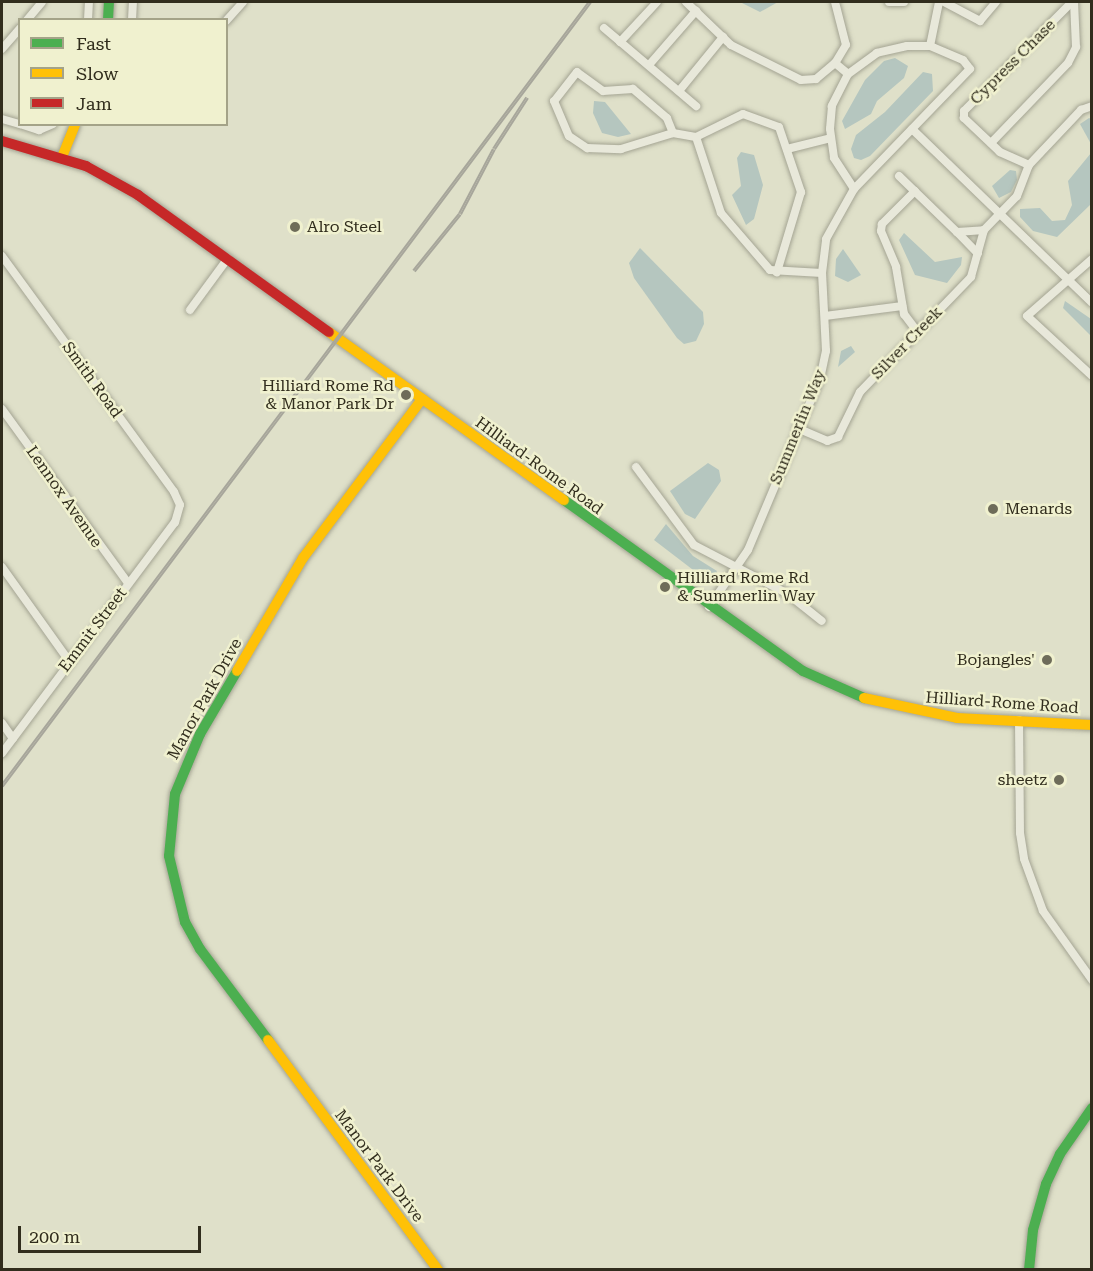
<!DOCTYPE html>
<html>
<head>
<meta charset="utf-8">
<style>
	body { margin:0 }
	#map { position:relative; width:1093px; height:1271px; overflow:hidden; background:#dfe0c9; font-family:"Roboto Serif",serif }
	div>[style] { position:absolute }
	.water>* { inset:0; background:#b5c6bf }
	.roads { filter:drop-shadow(0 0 2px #a4a493) drop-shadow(0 0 2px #a4a493) }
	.street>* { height:8px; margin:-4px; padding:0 4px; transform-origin:4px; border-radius:4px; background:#e8e8da }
	.fast>* { height:10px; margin:-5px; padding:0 5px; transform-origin:5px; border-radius:5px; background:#4caf50 }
	.slow>* { height:10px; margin:-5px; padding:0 5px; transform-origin:5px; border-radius:5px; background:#ffc107 }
	.jam>* { height:10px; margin:-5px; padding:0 5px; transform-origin:5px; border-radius:5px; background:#c62828 }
	.rail>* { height:4px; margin-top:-2px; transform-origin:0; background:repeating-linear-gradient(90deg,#f0f1cf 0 4.5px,#a7a69b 0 9px); box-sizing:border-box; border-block:2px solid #a7a69b }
	.dots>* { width:16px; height:16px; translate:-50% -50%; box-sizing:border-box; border:3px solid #f0f1cf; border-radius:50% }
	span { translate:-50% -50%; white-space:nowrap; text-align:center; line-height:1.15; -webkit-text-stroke:5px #f0f1cf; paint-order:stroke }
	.street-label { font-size:16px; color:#312d1d }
	.poi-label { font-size:16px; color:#312d1d }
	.left { translate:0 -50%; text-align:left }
	.right { translate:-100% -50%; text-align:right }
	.frame { position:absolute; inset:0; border:3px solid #312d1d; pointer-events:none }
	.legend { position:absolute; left:18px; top:18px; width:210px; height:108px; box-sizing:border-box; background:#f0f1cf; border:2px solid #a4a388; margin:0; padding:8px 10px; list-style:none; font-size:18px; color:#312d1d }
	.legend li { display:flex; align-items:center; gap:12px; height:30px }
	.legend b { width:30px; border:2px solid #a4a388 }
	.scale { position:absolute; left:18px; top:1226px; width:183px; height:27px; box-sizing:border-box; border:3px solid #312d1d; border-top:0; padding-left:8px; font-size:18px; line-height:21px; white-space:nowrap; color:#312d1d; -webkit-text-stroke:4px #f0f1cf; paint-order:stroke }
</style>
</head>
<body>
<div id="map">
	<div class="water">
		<i style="clip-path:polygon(740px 2px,778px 2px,760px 12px)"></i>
		<i style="clip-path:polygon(895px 58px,908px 66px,904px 78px,877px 101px,871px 114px,845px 129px,842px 121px,865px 80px,884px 61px)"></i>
		<i style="clip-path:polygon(923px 72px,932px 74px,933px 91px,870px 156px,861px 160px,854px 158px,851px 149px,856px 135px,885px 112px)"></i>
		<i style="clip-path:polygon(594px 101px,605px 102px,631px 134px,618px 137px,602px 133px,593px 113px)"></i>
		<i style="clip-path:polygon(1089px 118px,1091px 119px,1091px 144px,1080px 124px)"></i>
		<i style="clip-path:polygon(741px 152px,754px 155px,763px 185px,754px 219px,746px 225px,732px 195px,741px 186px,737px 158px)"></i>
		<i style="clip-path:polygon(1091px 153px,1091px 204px,1057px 237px,1033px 231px,1020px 217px,1020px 209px,1040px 208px,1052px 221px,1065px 220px,1072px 205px,1068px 181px)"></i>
		<i style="clip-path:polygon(1010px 170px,1016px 171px,1017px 180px,1011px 192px,999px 198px,992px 186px)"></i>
		<i style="clip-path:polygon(904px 233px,935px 262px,962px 257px,961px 265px,947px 283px,915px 275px,899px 240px)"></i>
		<i style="clip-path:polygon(640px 248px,703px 312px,704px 324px,696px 341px,684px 344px,677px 338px,634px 278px,629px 263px)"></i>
		<i style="clip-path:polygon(843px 249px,861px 275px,848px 282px,835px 276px,836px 259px)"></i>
		<i style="clip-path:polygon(1065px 301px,1091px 319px,1091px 336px,1063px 308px)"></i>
		<i style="clip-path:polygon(851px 346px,855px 352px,838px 367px,841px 351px)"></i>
		<i style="clip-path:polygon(708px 463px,719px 470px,721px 481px,695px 519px,685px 514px,670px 491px)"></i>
		<i style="clip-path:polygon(666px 524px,693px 556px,717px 571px,713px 578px,701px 576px,654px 540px)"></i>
	</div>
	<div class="roads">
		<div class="street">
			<i style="left:686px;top:2px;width:62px;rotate:43.7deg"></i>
			<i style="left:731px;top:45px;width:78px;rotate:26.6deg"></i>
			<i style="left:801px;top:80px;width:15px;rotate:-4deg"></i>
			<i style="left:816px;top:79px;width:25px;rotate:-40deg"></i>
			<i style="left:835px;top:2px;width:44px;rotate:75.7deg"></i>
			<i style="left:846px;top:45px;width:21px;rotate:121deg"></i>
			<i style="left:835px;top:63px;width:17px;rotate:40deg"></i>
			<i style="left:889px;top:2px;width:15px"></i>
			<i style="left:944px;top:2px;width:41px;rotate:27.8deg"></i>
			<i style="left:980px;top:21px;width:25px;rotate:-50deg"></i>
			<i style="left:27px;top:20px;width:23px;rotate:-50deg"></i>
			<i style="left:88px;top:20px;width:18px;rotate:-87deg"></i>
			<i style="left:132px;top:20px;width:18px;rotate:-87deg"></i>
			<i style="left:226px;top:21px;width:25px;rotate:-48deg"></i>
			<i style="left:604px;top:28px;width:121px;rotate:40.3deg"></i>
			<i style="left:620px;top:42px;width:54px;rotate:-47.2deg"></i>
			<i style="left:930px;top:46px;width:45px;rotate:-78.4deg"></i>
			<i style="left:2px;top:49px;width:28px;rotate:-49deg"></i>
			<i style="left:649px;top:65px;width:72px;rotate:-49deg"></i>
			<i style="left:679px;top:91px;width:70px;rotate:-50.8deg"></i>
			<i style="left:2px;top:119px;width:19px;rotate:16deg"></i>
			<i style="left:20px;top:124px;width:20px;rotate:18deg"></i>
			<i style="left:39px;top:130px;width:15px;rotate:-23deg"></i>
			<i style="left:912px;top:129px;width:250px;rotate:44deg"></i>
			<i style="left:673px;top:133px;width:16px;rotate:-112deg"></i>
			<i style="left:667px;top:118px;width:45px;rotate:-139.5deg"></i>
			<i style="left:633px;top:89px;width:30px;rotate:176deg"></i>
			<i style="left:603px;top:91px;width:32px;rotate:-144deg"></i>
			<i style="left:577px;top:72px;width:37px;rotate:128deg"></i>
			<i style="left:554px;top:101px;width:38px;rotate:67deg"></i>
			<i style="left:569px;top:136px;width:22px;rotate:34deg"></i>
			<i style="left:587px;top:148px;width:34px;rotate:2deg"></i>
			<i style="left:621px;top:149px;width:54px;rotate:-17.1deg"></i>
			<i style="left:673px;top:133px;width:23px;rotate:10deg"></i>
			<i style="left:696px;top:137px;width:52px;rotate:-26.1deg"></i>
			<i style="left:743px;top:114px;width:38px;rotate:20deg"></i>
			<i style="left:779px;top:127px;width:69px;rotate:71.3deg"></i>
			<i style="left:801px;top:192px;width:84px;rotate:106.7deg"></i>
			<i style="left:696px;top:137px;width:80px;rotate:71.8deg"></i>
			<i style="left:721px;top:213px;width:75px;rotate:49.3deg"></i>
			<i style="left:770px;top:270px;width:52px;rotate:3.3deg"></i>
			<i style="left:991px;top:143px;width:111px;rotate:-46.1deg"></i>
			<i style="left:1068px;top:63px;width:18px;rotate:-63deg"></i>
			<i style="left:1076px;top:47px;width:45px;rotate:-92.5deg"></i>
			<i style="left:787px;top:149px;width:45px;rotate:-14deg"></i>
			<i style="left:1029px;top:165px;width:32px;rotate:-156deg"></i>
			<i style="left:1000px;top:152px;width:50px;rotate:-136.6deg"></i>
			<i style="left:964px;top:118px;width:7px;rotate:-90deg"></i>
			<i style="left:964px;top:111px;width:153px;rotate:-45.3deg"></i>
			<i style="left:899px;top:176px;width:81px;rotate:44deg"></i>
			<i style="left:957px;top:232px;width:27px;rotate:-4deg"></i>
			<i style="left:915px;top:191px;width:47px;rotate:135deg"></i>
			<i style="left:882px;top:224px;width:7px;rotate:98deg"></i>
			<i style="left:881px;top:231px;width:39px;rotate:67deg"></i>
			<i style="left:896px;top:267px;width:48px;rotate:80.3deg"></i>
			<i style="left:904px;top:314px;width:21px;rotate:53deg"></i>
			<i style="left:957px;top:232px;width:30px;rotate:46deg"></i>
			<i style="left:2px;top:256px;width:292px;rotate:53.9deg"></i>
			<i style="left:174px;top:492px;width:14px;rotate:65deg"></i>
			<i style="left:180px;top:505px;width:18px;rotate:106deg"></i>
			<i style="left:175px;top:522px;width:289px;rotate:126.8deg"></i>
			<i style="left:1092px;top:259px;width:86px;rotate:138.8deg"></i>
			<i style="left:1027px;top:316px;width:88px;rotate:42.7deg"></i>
			<i style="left:190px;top:310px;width:64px;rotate:-53.8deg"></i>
			<i style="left:825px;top:316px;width:78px;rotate:-7.4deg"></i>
			<i style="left:2px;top:409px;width:215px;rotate:54.1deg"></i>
			<i style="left:797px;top:428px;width:33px;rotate:23deg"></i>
			<i style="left:827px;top:441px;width:12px;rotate:-20deg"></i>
			<i style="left:838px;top:437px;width:50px;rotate:-63.9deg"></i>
			<i style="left:860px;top:392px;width:160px;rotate:-46deg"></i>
			<i style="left:971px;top:277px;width:49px;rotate:-74.5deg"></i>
			<i style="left:984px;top:230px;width:47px;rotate:-45.9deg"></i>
			<i style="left:1017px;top:196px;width:33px;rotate:-69deg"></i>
			<i style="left:1029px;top:165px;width:76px;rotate:-46.6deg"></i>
			<i style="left:1081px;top:110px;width:12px;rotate:-20deg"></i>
			<i style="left:636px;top:467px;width:97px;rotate:53.4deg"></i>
			<i style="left:694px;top:545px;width:106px;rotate:27.5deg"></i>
			<i style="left:788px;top:594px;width:43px;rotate:38.5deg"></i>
			<i style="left:2px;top:567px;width:115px;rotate:54.5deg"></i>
			<i style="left:709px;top:607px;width:69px;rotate:-55.6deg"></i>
			<i style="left:748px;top:550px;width:186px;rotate:-67.2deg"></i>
			<i style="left:820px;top:379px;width:29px;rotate:-78deg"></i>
			<i style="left:826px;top:351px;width:78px;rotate:-92.9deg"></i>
			<i style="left:822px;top:273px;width:34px;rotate:-83deg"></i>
			<i style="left:826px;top:239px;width:57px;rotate:-60.8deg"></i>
			<i style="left:854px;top:189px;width:167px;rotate:-46deg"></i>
			<i style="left:970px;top:69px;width:11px;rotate:-128deg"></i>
			<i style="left:963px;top:60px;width:36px;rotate:-157deg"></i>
			<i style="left:930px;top:46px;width:23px;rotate:180deg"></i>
			<i style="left:907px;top:46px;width:31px;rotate:167deg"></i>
			<i style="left:877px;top:53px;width:36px;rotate:144deg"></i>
			<i style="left:848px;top:74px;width:36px;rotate:117deg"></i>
			<i style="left:832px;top:106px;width:23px;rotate:95deg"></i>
			<i style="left:830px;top:129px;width:29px;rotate:82deg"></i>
			<i style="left:834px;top:158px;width:37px;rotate:57deg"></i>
			<i style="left:1019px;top:720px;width:113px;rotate:89.5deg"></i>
			<i style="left:1020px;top:833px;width:26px;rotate:81deg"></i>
			<i style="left:1024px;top:859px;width:55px;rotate:69.9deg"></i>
			<i style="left:1043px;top:911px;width:85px;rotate:54.6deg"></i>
			<i style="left:2px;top:723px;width:19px;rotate:55deg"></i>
		</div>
		<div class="fast">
			<i style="left:108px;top:20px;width:18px;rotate:-87deg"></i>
			<i style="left:564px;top:500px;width:294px;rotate:35.6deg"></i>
			<i style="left:803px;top:671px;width:67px;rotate:23.9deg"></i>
			<i style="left:237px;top:671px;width:73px;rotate:120.4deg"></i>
			<i style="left:200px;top:734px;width:65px;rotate:112.6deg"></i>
			<i style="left:175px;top:794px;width:62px;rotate:95.5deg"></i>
			<i style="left:169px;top:856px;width:68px;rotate:76.4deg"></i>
			<i style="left:185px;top:922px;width:31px;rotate:61deg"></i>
			<i style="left:200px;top:949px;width:114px;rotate:53.2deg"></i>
			<i style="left:1029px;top:1270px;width:40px;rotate:-84.3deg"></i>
			<i style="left:1033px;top:1230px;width:48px;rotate:-74.2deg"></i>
			<i style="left:1046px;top:1184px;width:33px;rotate:-65deg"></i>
			<i style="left:1060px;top:1154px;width:56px;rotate:-55.2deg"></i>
		</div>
		<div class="slow">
			<i style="left:62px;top:157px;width:35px;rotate:-68deg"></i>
			<i style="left:329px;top:332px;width:289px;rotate:35.6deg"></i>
			<i style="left:237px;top:671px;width:131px;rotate:-59.7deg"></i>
			<i style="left:303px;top:558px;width:199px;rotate:-53.2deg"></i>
			<i style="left:864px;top:698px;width:95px;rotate:12.1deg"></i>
			<i style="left:957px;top:718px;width:135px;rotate:3deg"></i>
			<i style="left:268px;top:1040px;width:286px;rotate:53.5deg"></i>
		</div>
		<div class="jam">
			<i style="left:2px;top:141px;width:88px;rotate:16.6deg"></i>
			<i style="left:86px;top:166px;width:60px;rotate:29.1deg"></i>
			<i style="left:138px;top:195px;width:235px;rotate:35.7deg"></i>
		</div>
	</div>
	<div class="rail">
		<i style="left:414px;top:271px;width:73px;rotate:-51.1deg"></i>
		<i style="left:460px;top:214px;width:73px;rotate:-62.4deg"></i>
		<i style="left:494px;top:149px;width:61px;rotate:-57.1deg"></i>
		<i style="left:2px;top:786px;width:980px;rotate:-53.13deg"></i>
	</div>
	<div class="dots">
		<i style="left:295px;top:227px;background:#6e6c59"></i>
		<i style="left:406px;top:395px;background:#6e6c59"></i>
		<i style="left:993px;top:509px;background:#6e6c59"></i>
		<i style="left:665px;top:587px;background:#6e6c59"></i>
		<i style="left:1047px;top:660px;background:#6e6c59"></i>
		<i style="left:1059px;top:780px;background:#6e6c59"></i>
	</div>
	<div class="street-label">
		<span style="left:1013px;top:62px;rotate:-45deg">Cypress Chase</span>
		<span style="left:907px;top:343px;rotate:-46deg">Silver Creek</span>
		<span style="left:92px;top:380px;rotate:54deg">Smith Road</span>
		<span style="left:798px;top:427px;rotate:-68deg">Summerlin Way</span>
		<span style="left:539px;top:466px;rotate:36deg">Hilliard-Rome Road</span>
		<span style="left:64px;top:497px;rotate:55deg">Lennox Avenue</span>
		<span style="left:93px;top:630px;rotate:-53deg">Emmit Street</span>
		<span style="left:205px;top:699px;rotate:-61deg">Manor Park Drive</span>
		<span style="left:1002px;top:703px;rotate:4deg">Hilliard-Rome Road</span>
		<span style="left:379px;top:1166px;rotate:53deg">Manor Park Drive</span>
	</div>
	<div class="poi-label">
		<span class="left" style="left:307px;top:227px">Alro Steel</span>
		<span class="right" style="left:394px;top:395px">Hilliard Rome Rd<br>&amp; Manor Park Dr</span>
		<span class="left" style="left:1005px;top:509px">Menards</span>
		<span class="left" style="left:677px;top:587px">Hilliard Rome Rd<br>&amp; Summerlin Way</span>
		<span class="right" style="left:1035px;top:660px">Bojangles'</span>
		<span class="right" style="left:1047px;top:780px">sheetz</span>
	</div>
	<div class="frame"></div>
	<ul class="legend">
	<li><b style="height:8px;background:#4caf50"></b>Fast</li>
	<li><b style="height:8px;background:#ffc107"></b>Slow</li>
	<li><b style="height:8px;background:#c62828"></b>Jam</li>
	</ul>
	<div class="scale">200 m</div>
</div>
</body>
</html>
